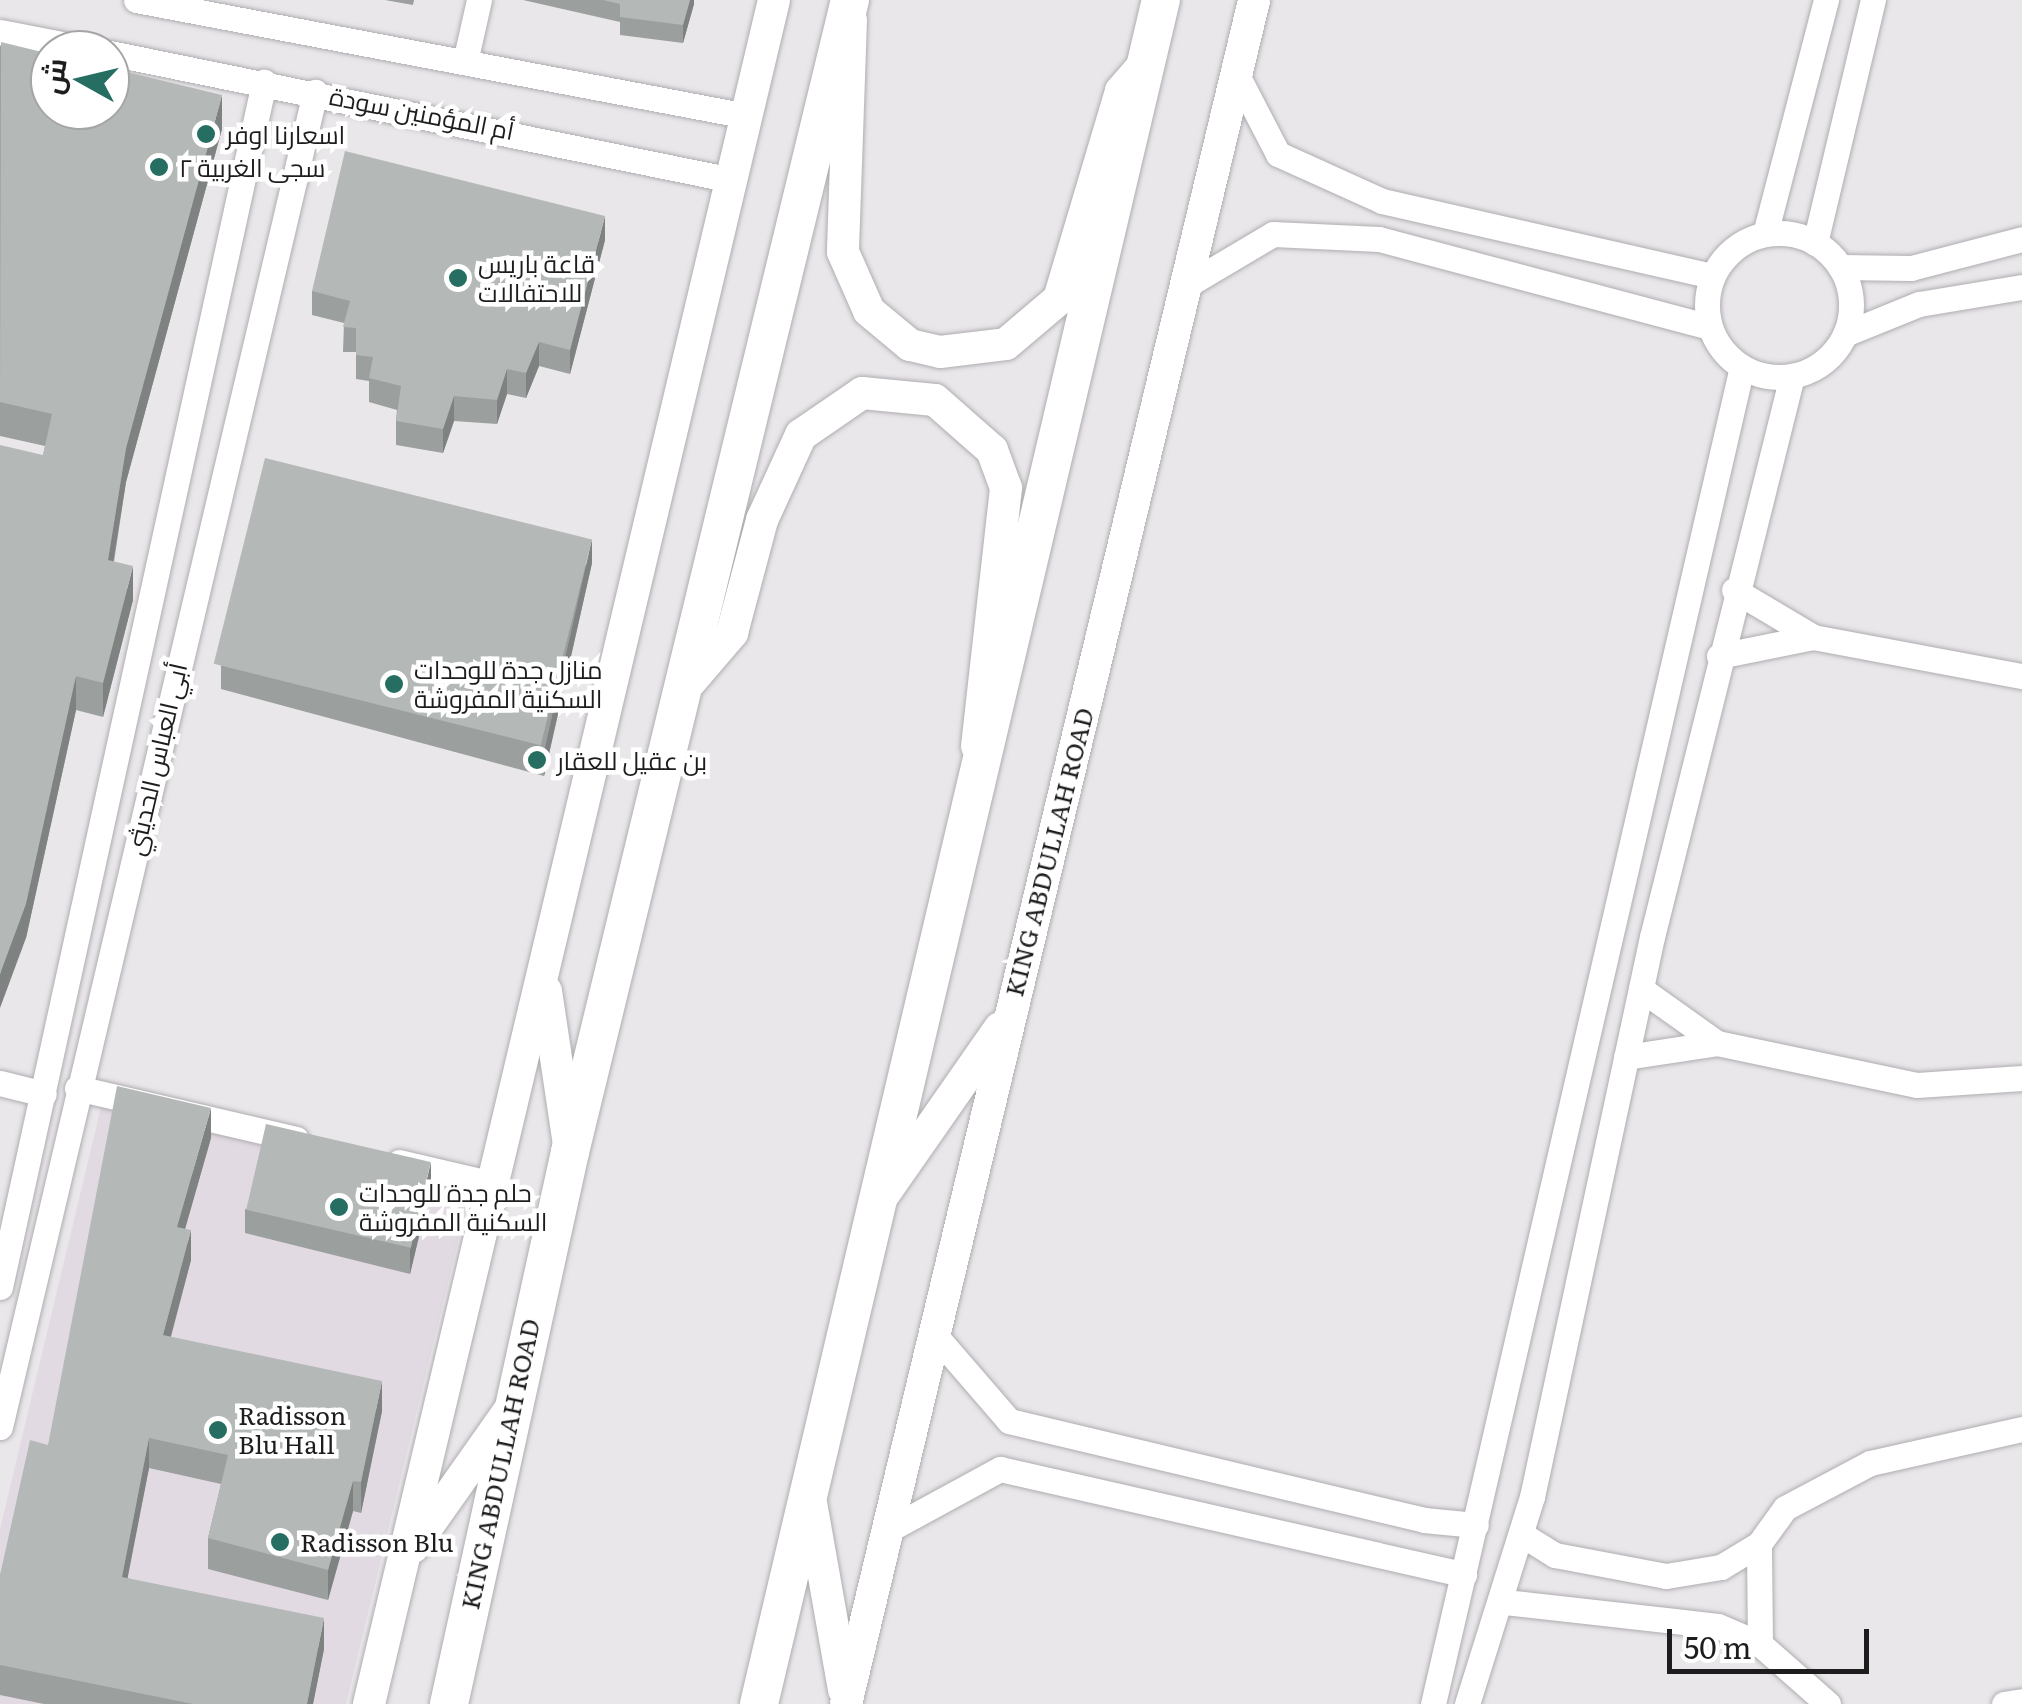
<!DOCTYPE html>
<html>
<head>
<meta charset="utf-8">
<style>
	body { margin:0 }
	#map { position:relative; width:2022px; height:1704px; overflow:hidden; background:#eae7eb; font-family:Literata,Cairo,serif }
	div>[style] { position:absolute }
	.built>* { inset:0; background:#e2dae3 }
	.roads { filter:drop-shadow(0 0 2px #afadb0) drop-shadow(0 0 2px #afadb0) }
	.minor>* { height:25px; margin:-12.5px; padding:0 12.5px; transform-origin:12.5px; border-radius:12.5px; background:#fff }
	.minor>.ring { margin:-12.5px; padding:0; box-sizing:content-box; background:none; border:25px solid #fff; border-radius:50% }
	.major>* { height:32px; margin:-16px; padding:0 16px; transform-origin:16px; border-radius:16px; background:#fff }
	.highway>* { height:38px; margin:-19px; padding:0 19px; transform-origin:19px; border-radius:19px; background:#fff }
	.wall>* { inset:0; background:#9b9f9e }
	.shaded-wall>* { inset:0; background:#7e8281 }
	.building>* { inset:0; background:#b4b9b8; transform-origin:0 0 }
	.dots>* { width:28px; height:28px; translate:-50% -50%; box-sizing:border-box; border:5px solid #fff; border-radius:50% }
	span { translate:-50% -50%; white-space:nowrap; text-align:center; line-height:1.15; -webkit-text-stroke:9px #fff; paint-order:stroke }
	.street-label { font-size:25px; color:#1e1d1e }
	.poi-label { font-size:25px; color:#1e1d1e }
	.left { translate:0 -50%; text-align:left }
	.north { position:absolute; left:30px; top:30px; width:100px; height:100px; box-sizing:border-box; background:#fff; border:2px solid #a5a5a5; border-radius:50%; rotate:278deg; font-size:28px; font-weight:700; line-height:40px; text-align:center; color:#1e1d1e }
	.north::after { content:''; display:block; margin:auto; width:35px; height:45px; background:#266d62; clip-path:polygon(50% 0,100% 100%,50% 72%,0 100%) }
	.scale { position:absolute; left:1667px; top:1629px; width:202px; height:45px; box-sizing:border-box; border:5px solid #1e1d1e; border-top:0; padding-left:12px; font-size:30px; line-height:35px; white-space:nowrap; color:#1e1d1e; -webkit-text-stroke:8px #fff; paint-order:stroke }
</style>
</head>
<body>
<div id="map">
	<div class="built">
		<i style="clip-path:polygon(102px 1103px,470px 1192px,346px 1704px,0 1704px,0 1529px)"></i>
	</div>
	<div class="roads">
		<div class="minor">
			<i style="left:136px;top:0;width:622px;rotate:10.75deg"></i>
			<i style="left:0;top:32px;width:95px;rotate:11deg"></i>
			<i style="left:110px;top:53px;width:635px;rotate:11.54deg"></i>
			<i style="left:465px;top:62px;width:64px;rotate:-77.3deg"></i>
			<i style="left:1237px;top:75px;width:89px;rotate:62.6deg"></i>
			<i style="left:1278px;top:154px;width:114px;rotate:24.3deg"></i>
			<i style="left:1382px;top:201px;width:339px;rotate:12.8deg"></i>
			<i class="ring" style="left:1707px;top:233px;width:119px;height:119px"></i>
			<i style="left:1765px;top:234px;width:242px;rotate:-75.4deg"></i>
			<i style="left:1815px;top:243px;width:250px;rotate:-76.6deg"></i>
			<i style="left:1840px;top:267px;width:71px;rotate:0.8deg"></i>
			<i style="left:1911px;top:268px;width:115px;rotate:-14.6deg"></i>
			<i style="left:1187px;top:285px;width:100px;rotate:-30.7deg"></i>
			<i style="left:1273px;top:234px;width:106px;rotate:2.7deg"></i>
			<i style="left:1379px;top:239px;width:342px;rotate:14.9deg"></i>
			<i style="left:1845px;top:334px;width:80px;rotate:-22.1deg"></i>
			<i style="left:1919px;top:304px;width:104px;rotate:-9.4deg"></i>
			<i style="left:1734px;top:590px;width:92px;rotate:30.7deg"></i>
			<i style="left:1813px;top:637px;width:213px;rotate:10.6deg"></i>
			<i style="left:1719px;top:656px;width:96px;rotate:-11.4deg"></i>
			<i style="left:1641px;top:989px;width:93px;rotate:35.4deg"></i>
			<i style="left:1626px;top:1057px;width:92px;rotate:-8.7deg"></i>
			<i style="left:1717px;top:1043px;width:204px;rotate:11.9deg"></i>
			<i style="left:1917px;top:1085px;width:105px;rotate:-3.8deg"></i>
			<i style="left:0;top:1083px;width:45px;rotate:14deg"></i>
			<i style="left:77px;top:1088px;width:225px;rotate:13.1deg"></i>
			<i style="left:399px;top:1162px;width:97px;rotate:13.2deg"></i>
			<i style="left:0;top:1287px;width:1234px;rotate:-77.64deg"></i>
			<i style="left:934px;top:1334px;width:115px;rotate:49.2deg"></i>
			<i style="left:1009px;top:1421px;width:427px;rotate:13.4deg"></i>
			<i style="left:1424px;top:1520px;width:52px;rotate:5.5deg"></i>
			<i style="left:0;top:1427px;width:1372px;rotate:-76.72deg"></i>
			<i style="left:888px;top:1530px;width:128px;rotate:-28.6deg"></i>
			<i style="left:1000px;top:1469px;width:476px;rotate:12.8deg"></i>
			<i style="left:1521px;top:1534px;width:40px;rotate:32deg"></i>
			<i style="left:1555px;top:1555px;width:113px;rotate:10.7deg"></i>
			<i style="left:1666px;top:1576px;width:56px;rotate:-9.3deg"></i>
			<i style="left:1721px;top:1567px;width:44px;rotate:-31.2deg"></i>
			<i style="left:1505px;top:1602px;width:214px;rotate:6.4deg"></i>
			<i style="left:1718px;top:1626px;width:46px;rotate:23.2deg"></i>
			<i style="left:1433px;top:1704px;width:1372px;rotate:-76.99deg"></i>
			<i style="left:1467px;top:1704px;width:217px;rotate:-72.6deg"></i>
			<i style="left:1532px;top:1497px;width:573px;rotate:-77.91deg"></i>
			<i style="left:1652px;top:937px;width:578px;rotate:-75.99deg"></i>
			<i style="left:1828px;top:1704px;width:91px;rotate:-138.6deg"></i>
			<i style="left:1760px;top:1644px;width:100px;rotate:-90.6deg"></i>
			<i style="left:1759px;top:1544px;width:44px;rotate:-54.2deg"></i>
			<i style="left:1785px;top:1508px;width:96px;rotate:-27.9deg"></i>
			<i style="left:1870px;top:1463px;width:156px;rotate:-12.6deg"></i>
			<i style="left:2004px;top:1704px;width:18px;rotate:-9deg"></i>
		</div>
		<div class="major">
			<i style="left:851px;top:20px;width:232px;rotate:92deg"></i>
			<i style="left:843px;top:252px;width:64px;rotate:66.2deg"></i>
			<i style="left:869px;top:311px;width:53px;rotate:39.7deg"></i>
			<i style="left:910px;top:345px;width:31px;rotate:13deg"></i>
			<i style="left:940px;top:352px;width:66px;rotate:-6.9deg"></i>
			<i style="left:1006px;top:344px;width:70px;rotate:-40.3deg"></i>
			<i style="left:1059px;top:299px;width:217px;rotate:-73.4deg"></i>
			<i style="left:1121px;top:91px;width:38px;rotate:-49deg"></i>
			<i style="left:690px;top:682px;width:65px;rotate:-49.4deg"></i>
			<i style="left:732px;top:633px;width:117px;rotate:-75.1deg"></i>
			<i style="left:762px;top:520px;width:94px;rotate:-65.4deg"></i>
			<i style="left:801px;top:435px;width:74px;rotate:-34.5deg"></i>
			<i style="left:862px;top:393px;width:73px;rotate:5.5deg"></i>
			<i style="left:935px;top:400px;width:76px;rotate:41.3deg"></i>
			<i style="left:992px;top:450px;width:40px;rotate:69.8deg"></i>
			<i style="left:1006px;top:488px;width:260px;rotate:96.4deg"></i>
			<i style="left:546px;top:991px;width:156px;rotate:81.5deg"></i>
			<i style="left:882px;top:1197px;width:206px;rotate:-55.1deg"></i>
			<i style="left:810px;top:1497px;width:196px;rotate:80deg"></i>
			<i style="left:413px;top:1547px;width:170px;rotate:-54.8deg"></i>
			<i style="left:369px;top:1704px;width:1751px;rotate:-76.63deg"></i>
			<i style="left:846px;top:1704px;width:1752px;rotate:-76.53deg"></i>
		</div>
		<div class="highway">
			<i style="left:449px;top:1704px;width:565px;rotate:-77.64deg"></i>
			<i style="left:570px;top:1152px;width:1186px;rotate:-76.34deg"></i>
			<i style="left:759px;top:1704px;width:1751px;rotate:-76.73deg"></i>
		</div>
	</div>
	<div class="wall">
		<i style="clip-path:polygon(385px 0,414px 0,413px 5px)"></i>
		<i style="clip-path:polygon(523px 0,694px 0,694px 4px,683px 43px,620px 35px,620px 22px)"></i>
		<i style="clip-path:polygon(0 46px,222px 129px,126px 482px,114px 562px,133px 600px,103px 717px,76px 710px,26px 938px,43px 455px,45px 446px,0 436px)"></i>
		<i style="clip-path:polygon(605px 240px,570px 374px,539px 366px,526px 398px,507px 394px,497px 424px,454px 421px,443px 453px,396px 445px,396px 421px,397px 410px,369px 402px,369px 381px,356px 379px,356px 352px,343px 352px,344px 323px,312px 315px,312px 291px)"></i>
		<i style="clip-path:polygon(592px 563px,544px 776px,221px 689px,221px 665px)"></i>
		<i style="clip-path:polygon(211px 1138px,185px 1229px,191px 1260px,171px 1337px,382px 1411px,361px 1513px,353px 1511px,328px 1600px,208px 1569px,208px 1538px,221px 1484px,149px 1468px,127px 1578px,324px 1649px,313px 1704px,44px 1704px,0 1695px,0 1575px,48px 1445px)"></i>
		<i style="clip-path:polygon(431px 1186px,410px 1274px,245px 1233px,245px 1209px)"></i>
	</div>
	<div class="shaded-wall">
		<i style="clip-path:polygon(690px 0,694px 0,694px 4px,683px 43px,683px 25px)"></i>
		<i style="clip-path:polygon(222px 95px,222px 129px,126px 482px,108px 594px,108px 560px,126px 448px)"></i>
		<i style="clip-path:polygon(605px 216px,605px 240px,570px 374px,570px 350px)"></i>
		<i style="clip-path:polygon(539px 342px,539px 366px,526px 398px,526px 373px)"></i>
		<i style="clip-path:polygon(507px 369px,507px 394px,497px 424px,497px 400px)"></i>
		<i style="clip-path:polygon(454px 396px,454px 421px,443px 453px,443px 429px)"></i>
		<i style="clip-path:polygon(592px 539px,592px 563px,544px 776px,544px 752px)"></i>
		<i style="clip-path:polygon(133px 566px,133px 600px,103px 717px,103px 683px)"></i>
		<i style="clip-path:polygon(76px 676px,76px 710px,26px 938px,0 1008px,0 974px)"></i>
		<i style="clip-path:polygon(211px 1108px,211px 1138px,177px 1257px,177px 1227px)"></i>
		<i style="clip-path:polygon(431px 1162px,431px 1186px,410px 1274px,410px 1250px)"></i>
		<i style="clip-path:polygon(191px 1230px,191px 1260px,163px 1365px,163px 1335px)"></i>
		<i style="clip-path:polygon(382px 1381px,382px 1411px,361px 1513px,361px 1482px)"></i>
		<i style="clip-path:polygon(149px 1438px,149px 1468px,122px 1607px,122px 1577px)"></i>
		<i style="clip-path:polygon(353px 1481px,353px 1511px,328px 1600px,328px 1570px)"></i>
		<i style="clip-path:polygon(324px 1618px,324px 1649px,313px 1704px,307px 1704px)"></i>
	</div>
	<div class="building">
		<i style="clip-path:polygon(603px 0,690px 0,683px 25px,620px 17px,620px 4px)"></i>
		<i style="clip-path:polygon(1px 42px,50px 54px,50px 110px,110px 110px,110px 68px,222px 95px,126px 448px,108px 560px,133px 566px,103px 683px,76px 676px,26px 904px,0 974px,0 445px,43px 455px,52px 414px,0 402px)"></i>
		<i style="clip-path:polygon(345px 151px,605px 216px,570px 350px,539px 342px,526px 373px,507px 369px,497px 400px,454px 396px,443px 429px,396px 421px,401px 386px,369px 378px,373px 357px,356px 355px,356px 328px,343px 327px,350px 301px,312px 291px)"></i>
		<i style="left:265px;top:458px;width:337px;height:212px;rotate:14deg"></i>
		<i style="clip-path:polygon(117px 1086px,211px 1108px,177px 1227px,191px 1230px,163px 1335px,382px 1381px,361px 1482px,353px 1481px,328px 1570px,208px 1538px,228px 1455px,149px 1438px,122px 1577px,324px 1618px,307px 1704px,193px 1704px,0 1665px,0 1575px,30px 1440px,48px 1445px)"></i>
		<i style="left:266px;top:1124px;width:169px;height:88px;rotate:13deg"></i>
	</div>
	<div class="dots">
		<i style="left:206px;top:134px;background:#266d62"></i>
		<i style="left:159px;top:167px;background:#266d62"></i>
		<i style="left:458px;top:278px;background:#266d62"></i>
		<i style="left:394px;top:684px;background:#266d62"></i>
		<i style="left:537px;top:760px;background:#266d62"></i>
		<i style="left:339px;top:1207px;background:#266d62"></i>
		<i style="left:218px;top:1430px;background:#266d62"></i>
		<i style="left:280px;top:1542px;background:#266d62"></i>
	</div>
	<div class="street-label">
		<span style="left:422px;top:113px;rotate:11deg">أم المؤمنين سودة</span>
		<span style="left:156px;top:759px;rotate:-77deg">أبي العباس الحديثي</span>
		<span style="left:1049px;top:852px;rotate:-76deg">KING ABDULLAH ROAD</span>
		<span style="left:500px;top:1464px;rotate:-78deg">KING ABDULLAH ROAD</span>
	</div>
	<div class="poi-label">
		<span class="left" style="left:226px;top:134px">اسعارنا اوفر</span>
		<span class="left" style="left:179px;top:167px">سجى الغربية ٢</span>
		<span class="left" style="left:478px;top:278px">قاعة باريس<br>للاحتفالات</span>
		<span class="left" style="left:414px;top:684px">منازل جدة للوحدات<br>السكنية المفروشة</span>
		<span class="left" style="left:557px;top:760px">بن عقيل للعقار</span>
		<span class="left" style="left:359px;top:1207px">حلم جدة للوحدات<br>السكنية المفروشة</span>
		<span class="left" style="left:238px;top:1430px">Radisson<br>Blu Hall</span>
		<span class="left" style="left:300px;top:1542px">Radisson Blu</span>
	</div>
	<div class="north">ش</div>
	<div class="scale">50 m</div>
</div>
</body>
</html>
